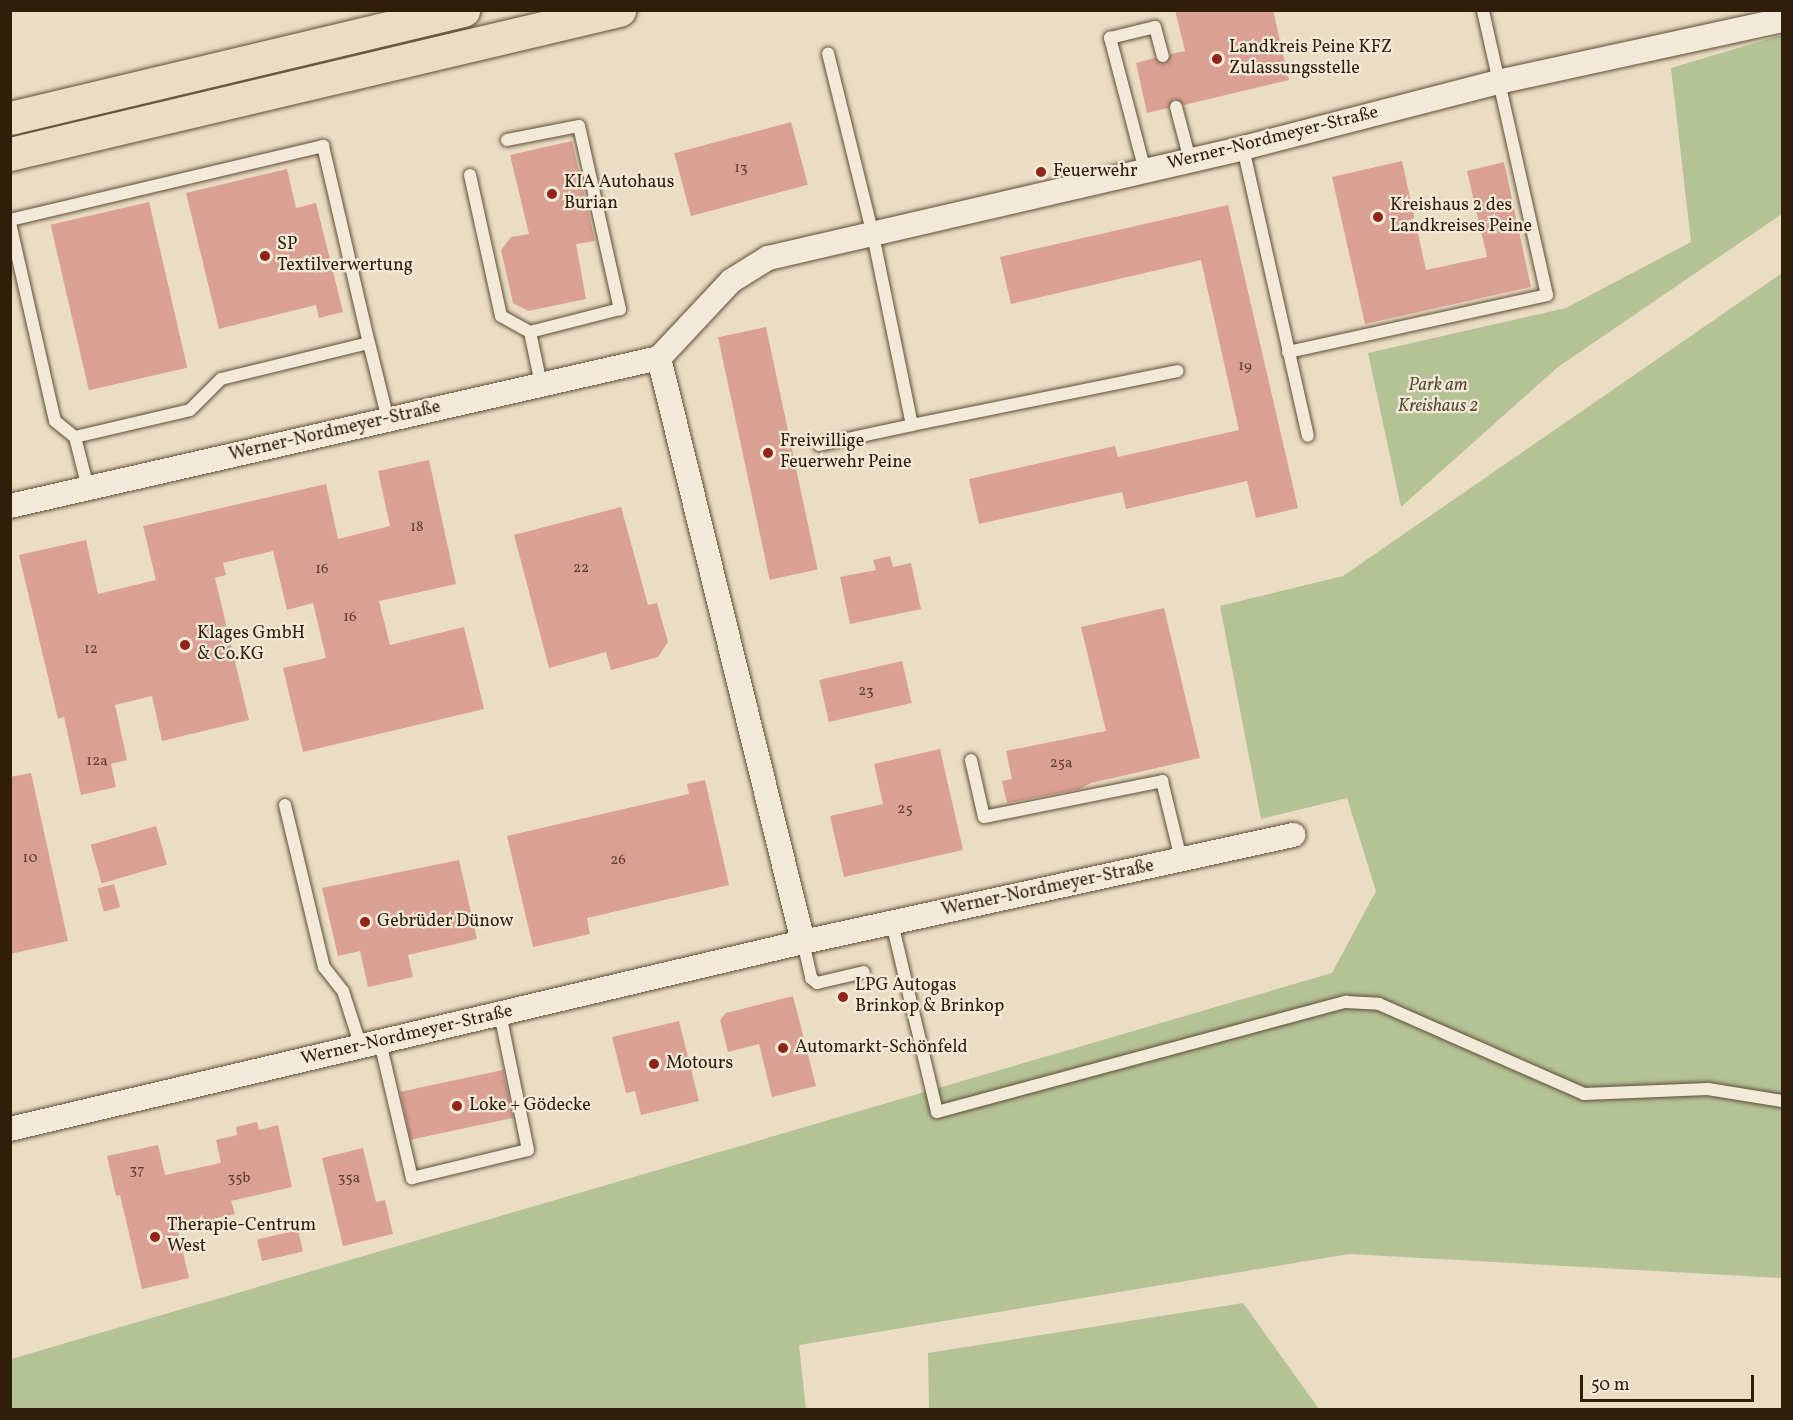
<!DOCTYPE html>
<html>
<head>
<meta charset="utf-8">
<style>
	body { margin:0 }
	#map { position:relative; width:1793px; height:1420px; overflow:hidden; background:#ebddc4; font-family:Vollkorn,serif }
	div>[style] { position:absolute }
	.green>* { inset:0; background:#b4c296 }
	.building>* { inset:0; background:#dba094; transform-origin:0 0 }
	.roads { filter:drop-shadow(0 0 2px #5f4e37) drop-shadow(0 0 2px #5f4e37) }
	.service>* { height:12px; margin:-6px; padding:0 6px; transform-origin:6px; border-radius:6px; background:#f2e9d9 }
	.minor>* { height:24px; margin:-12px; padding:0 12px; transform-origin:12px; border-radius:12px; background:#f2e9d9 }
	.trunk>* { height:33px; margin:-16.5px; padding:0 16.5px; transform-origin:16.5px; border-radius:16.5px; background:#ebddc4 }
	.dots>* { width:16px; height:16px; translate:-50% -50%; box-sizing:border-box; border:3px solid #f2e9d9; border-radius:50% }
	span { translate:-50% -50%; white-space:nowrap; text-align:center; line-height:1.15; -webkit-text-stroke:4.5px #f2e9d9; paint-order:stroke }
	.number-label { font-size:15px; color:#5b3e2b }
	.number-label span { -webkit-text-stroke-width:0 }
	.poi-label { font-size:18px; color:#301e08 }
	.left { translate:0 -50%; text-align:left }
	.street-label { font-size:18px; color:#301e08 }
	.park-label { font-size:18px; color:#584f33; font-style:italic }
	.frame { position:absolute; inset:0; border:12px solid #301e08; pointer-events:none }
	.scale { position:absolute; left:1580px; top:1375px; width:174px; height:27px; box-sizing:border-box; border:3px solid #301e08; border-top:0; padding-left:8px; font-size:18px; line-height:21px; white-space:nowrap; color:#301e08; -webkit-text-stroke:4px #f2e9d9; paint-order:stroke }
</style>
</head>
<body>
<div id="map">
	<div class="green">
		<i style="clip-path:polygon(1782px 35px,1782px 214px,1558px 367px,1401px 507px,1368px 353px,1566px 308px,1691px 242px,1671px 68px)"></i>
		<i style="clip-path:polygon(1782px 273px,1782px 1278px,1349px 1254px,799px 1345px,806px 1409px,11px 1410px,11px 1359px,1332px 973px,1376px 891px,1347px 798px,1261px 819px,1220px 606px,1343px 576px)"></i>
		<i style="clip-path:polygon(1243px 1303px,1319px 1409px,929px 1409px,928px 1353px)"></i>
	</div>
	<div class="building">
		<i style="clip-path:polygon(1175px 10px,1273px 10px,1289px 80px,1184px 105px,1174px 99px,1168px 108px,1147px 113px,1136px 63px,1155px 58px,1165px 64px,1171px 54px,1185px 51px)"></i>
		<i style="left:791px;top:122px;width:65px;height:121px;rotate:75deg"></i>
		<i style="clip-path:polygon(572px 141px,595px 241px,576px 244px,586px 299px,528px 311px,513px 303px,501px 250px,511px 237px,529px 234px,510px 155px)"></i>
		<i style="clip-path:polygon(1402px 161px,1426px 270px,1487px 257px,1467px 171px,1504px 162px,1531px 287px,1365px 324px,1332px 177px)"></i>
		<i style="clip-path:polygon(287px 169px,296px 208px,316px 203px,343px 312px,319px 318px,316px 305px,219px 329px,186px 193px)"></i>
		<i style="left:149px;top:202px;width:170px;height:101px;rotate:77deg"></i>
		<i style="clip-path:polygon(1228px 205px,1298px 508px,1256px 518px,1247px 481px,1126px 509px,1122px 492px,979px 524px,969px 479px,1115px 446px,1118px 457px,1239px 430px,1201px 260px,1011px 304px,1000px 257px)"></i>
		<i style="left:766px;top:327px;width:248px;height:49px;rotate:78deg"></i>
		<i style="clip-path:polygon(429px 460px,456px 584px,379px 601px,390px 645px,464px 627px,484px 709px,303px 752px,283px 668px,326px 658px,313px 603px,287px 610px,273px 551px,223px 563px,226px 575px,215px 578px,249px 720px,162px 741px,152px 696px,115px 705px,127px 760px,111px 764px,116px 787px,81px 795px,64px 717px,58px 719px,19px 555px,86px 540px,98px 594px,156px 580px,143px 526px,326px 484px,338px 539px,390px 526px,378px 471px)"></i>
		<i style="clip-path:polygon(621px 507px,648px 605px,657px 603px,668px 642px,658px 657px,611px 670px,606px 652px,549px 668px,514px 535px)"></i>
		<i style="clip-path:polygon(890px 556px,893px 567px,911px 563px,921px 609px,850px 624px,840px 577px,876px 570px,873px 560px)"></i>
		<i style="clip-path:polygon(1164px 608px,1200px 758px,1091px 783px,1080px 789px,1007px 803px,1002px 781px,1012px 779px,1006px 751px,1106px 731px,1081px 627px)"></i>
		<i style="left:902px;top:661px;width:43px;height:85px;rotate:77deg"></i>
		<i style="clip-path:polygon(940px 749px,963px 850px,844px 877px,830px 816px,883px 804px,874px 764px)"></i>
		<i style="clip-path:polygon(31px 773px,68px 941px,10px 954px,10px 777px)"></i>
		<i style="clip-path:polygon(705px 780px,729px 885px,587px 918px,590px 934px,533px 947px,507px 836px,689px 794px,687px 784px)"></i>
		<i style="left:156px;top:826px;width:40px;height:68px;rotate:74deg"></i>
		<i style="clip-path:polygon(459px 860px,477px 939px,408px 955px,413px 977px,368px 987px,360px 951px,338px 956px,322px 888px)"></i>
		<i style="left:114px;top:884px;width:24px;height:17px;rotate:75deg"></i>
		<i style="clip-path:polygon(793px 996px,816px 1086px,772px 1097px,759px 1044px,728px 1052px,720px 1020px,726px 1013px)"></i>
		<i style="clip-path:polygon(679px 1021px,699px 1101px,641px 1115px,635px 1091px,626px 1093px,612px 1037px)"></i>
		<i style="left:503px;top:1070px;width:49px;height:105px;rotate:78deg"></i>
		<i style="clip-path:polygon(257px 1122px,259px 1130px,278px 1125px,292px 1187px,231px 1201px,235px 1214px,177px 1227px,189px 1278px,142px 1289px,120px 1195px,116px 1196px,107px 1156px,158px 1145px,165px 1175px,221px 1163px,216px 1140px,237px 1135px,236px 1127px)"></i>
		<i style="clip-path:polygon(363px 1148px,376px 1202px,385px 1200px,393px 1234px,343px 1246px,322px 1158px)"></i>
		<i style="left:298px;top:1230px;width:22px;height:42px;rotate:77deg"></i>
	</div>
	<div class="roads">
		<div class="service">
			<i style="left:1176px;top:107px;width:55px;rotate:75.2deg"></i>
			<i style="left:507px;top:140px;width:73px;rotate:-11deg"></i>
			<i style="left:579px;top:126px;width:188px;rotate:77.4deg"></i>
			<i style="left:620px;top:309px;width:93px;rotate:165.7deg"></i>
			<i style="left:1243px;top:148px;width:295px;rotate:77.3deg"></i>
			<i style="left:1145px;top:171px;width:138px;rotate:-104.7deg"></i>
			<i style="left:1110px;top:38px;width:46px;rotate:-13.7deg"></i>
			<i style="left:1155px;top:27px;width:30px;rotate:75deg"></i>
			<i style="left:470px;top:175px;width:144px;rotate:77.6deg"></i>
			<i style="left:501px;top:316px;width:33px;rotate:29deg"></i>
			<i style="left:530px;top:332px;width:53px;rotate:78.1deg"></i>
			<i style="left:10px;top:220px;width:322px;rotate:-13.3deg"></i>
			<i style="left:323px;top:146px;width:202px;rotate:76.9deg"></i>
			<i style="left:10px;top:223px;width:203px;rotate:77.2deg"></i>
			<i style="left:55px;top:421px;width:26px;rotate:39deg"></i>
			<i style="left:1288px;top:352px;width:265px;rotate:-12.4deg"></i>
			<i style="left:1547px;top:295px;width:292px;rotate:-102.7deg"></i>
			<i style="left:912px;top:425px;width:271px;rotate:-11.5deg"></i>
			<i style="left:819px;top:445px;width:95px;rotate:-12.1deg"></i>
			<i style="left:912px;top:425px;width:194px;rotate:-101.6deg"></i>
			<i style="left:873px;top:235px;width:187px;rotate:-103.9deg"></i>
			<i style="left:88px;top:488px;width:53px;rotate:-104.3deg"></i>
			<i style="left:75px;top:437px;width:118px;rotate:-13.2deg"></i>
			<i style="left:190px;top:410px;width:44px;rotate:-45deg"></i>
			<i style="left:221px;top:379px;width:152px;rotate:-13.7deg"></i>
			<i style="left:369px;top:343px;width:79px;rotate:76.1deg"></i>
			<i style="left:971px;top:760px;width:58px;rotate:77.2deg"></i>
			<i style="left:984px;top:817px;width:182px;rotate:-11.4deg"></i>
			<i style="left:1162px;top:781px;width:80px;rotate:76.3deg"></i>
			<i style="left:285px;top:805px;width:167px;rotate:76.5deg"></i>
			<i style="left:324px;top:967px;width:31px;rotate:52deg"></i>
			<i style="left:343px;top:991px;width:59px;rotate:72.2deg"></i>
			<i style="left:892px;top:923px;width:194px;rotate:76.6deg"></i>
			<i style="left:937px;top:1112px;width:424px;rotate:-15.1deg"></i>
			<i style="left:1346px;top:1002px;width:33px;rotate:3deg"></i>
			<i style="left:1379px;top:1004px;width:224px;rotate:23.7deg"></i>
			<i style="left:1584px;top:1094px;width:124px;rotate:-2.3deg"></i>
			<i style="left:1708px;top:1089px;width:75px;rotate:9.2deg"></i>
			<i style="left:803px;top:942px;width:37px;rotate:77deg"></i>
			<i style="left:811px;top:978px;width:8px;rotate:40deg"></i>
			<i style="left:817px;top:983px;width:48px;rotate:-13.2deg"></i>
			<i style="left:380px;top:1042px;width:140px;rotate:76.8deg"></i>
			<i style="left:412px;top:1178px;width:119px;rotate:-13.6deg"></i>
			<i style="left:528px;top:1150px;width:139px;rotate:-101.6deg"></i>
		</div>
		<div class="minor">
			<i style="left:659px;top:358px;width:601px;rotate:76.15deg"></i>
			<i style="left:10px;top:506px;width:666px;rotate:-12.85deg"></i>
			<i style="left:659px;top:358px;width:105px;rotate:-46.9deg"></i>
			<i style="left:731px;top:281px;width:44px;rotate:-31.9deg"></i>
			<i style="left:768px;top:258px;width:488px;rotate:-13deg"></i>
			<i style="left:1243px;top:148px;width:263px;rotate:-14.5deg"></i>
			<i style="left:1498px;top:82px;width:291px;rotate:-12.3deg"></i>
			<i style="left:10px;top:1129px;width:815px;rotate:-13.27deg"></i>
			<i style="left:803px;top:942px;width:502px;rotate:-12.32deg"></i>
		</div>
		<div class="trunk">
			<i style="left:10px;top:118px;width:466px;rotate:-13.4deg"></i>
			<i style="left:10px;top:154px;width:626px;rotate:-13.3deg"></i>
		</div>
	</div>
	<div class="dots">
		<i style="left:1217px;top:59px;background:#8f2418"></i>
		<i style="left:1041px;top:172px;background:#8f2418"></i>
		<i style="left:552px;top:194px;background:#8f2418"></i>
		<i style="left:1378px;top:217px;background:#8f2418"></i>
		<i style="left:265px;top:256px;background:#8f2418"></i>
		<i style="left:768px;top:453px;background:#8f2418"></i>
		<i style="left:185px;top:645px;background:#8f2418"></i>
		<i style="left:365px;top:922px;background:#8f2418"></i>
		<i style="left:843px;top:997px;background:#8f2418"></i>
		<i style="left:783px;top:1048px;background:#8f2418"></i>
		<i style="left:654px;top:1064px;background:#8f2418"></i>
		<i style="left:457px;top:1106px;background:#8f2418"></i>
		<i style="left:155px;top:1237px;background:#8f2418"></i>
	</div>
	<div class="number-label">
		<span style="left:741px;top:169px">13</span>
		<span style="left:1245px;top:367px">19</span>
		<span style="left:417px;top:528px">18</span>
		<span style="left:581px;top:569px">22</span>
		<span style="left:322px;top:570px">16</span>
		<span style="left:350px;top:618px">16</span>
		<span style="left:91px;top:650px">12</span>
		<span style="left:866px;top:692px">23</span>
		<span style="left:97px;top:762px">12a</span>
		<span style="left:1061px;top:764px">25a</span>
		<span style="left:905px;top:810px">25</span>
		<span style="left:30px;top:859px">10</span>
		<span style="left:618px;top:861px">26</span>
		<span style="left:137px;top:1171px">37</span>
		<span style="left:239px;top:1179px">35b</span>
		<span style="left:349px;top:1179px">35a</span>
	</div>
	<div class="poi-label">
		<span class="left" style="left:1229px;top:59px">Landkreis Peine KFZ<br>Zulassungsstelle</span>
		<span class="left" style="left:1053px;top:172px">Feuerwehr</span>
		<span class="left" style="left:564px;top:194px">KIA Autohaus<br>Burian</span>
		<span class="left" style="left:1390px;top:217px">Kreishaus 2 des<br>Landkreises Peine</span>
		<span class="left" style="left:277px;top:256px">SP<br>Textilverwertung</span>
		<span class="left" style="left:780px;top:453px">Freiwillige<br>Feuerwehr Peine</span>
		<span class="left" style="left:197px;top:645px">Klages GmbH<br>&amp; Co.KG</span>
		<span class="left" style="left:377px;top:922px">Gebrüder Dünow</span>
		<span class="left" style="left:855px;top:997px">LPG Autogas<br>Brinkop &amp; Brinkop</span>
		<span class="left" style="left:795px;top:1048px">Automarkt-Schönfeld</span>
		<span class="left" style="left:666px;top:1064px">Motours</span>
		<span class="left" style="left:469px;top:1106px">Loke + Gödecke</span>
		<span class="left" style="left:167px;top:1237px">Therapie-Centrum<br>West</span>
	</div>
	<div class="street-label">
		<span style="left:1273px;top:139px;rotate:-14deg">Werner-Nordmeyer-Straße</span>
		<span style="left:335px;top:432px;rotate:-13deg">Werner-Nordmeyer-Straße</span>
		<span style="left:1048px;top:889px;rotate:-12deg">Werner-Nordmeyer-Straße</span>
		<span style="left:407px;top:1036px;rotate:-13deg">Werner-Nordmeyer-Straße</span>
	</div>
	<div class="park-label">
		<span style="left:1438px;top:397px">Park am<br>Kreishaus 2</span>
	</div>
	<div class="frame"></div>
	<div class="scale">50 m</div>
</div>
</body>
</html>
